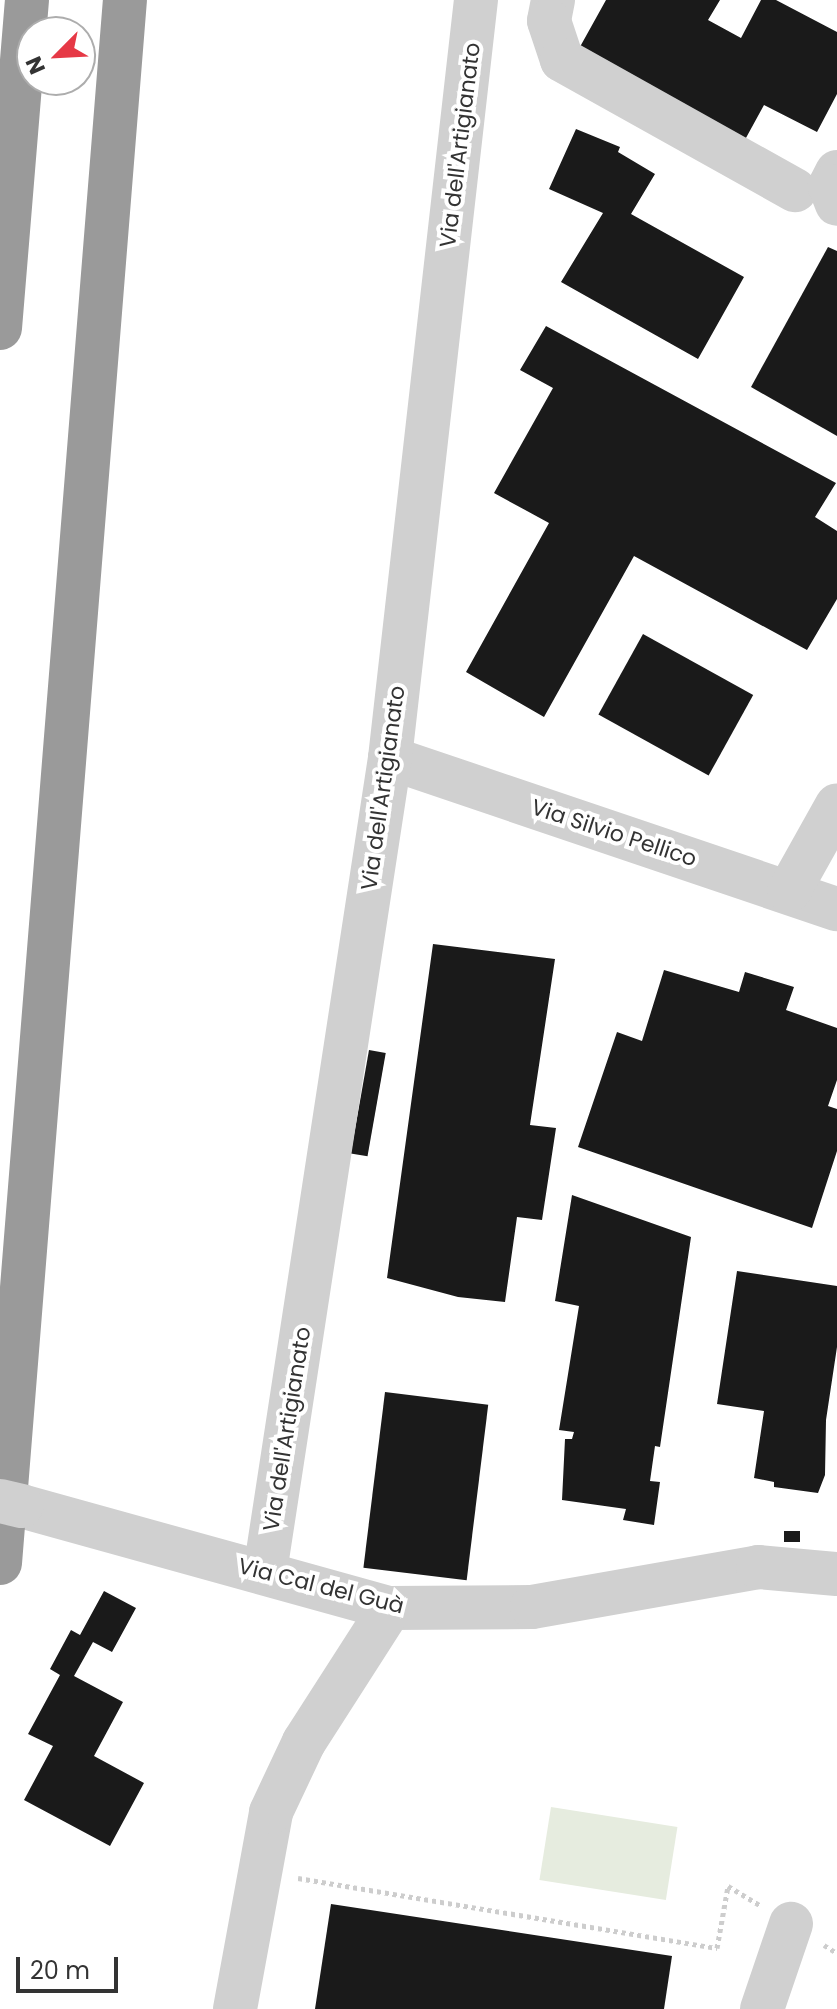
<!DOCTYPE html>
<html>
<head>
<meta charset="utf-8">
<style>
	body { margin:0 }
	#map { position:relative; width:837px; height:2009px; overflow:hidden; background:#fff; font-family:Poppins,sans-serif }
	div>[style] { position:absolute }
	.green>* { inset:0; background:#e6ecdf; transform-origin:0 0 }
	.building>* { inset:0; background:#1a1a1a; transform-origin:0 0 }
	.path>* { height:5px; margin-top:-2.5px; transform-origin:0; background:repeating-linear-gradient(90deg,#cdcdcd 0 4px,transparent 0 8px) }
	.minor>* { height:44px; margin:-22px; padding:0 22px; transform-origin:22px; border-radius:22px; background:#d0d0d0 }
	.highway>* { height:44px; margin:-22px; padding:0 22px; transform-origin:22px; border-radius:22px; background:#9a9a9a }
	.minor-bridge>* { height:44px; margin:-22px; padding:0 22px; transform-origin:22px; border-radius:22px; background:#d0d0d0 }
	span { translate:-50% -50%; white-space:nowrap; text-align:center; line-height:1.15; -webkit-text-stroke:8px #fff; paint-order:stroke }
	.street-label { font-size:22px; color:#333 }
	.north { position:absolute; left:16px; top:16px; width:80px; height:80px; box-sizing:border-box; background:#fff; border:2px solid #adadad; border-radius:50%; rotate:246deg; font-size:22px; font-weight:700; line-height:32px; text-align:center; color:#333 }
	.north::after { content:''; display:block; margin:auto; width:28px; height:36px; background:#e63946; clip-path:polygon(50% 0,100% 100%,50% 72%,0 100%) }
	.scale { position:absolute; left:16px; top:1957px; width:102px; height:36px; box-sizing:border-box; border:4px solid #333; border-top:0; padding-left:10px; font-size:24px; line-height:28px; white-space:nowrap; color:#333; -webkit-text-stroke:6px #fff; paint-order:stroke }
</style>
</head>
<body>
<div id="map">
	<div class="green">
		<i style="left:551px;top:1807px;width:128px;height:74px;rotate:9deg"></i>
	</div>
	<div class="building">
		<i style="clip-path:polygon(606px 0,720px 0,708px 20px,741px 38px,761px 0,776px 0,837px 32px,837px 94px,817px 132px,764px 105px,741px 147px,576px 54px)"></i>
		<i style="clip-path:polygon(576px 129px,620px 147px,618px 152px,655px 174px,631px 214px,744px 277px,698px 359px,561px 282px,603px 213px,549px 189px)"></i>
		<i style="clip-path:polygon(828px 247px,837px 251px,837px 436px,751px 387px)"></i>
		<i style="clip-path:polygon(546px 326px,836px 483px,815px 517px,837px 531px,837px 599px,807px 650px,634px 556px,544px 717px,466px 672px,549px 523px,494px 493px,553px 388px,520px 370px)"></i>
		<i style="left:643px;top:634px;width:126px;height:92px;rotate:29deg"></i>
		<i style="clip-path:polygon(433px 944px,555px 959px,530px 1125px,556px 1128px,542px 1220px,517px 1217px,505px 1302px,458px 1297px,387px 1278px)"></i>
		<i style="clip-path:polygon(664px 970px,739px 992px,745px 972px,794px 987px,786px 1010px,837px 1028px,837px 1080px,828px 1106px,837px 1109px,837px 1151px,812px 1228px,578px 1147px,617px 1032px,642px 1041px)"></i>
		<i style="left:369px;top:1050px;width:17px;height:105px;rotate:10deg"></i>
		<i style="clip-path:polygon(572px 1195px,691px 1237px,660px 1447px,655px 1446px,650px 1481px,660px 1482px,654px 1525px,623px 1520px,626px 1509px,562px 1500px,565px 1439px,572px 1439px,574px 1432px,559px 1430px,579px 1306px,555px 1301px)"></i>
		<i style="clip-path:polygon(737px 1271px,837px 1286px,837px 1347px,826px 1420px,825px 1475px,818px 1493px,774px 1487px,774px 1482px,754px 1478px,764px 1411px,717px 1404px)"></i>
		<i style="left:385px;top:1392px;width:104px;height:177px;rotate:7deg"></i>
		<i style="left:800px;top:1531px;width:11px;height:16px;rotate:90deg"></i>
		<i style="clip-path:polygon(104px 1591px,136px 1608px,112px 1652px,93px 1642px,74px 1676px,123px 1702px,94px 1756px,144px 1783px,110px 1846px,24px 1800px,53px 1746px,28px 1734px,60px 1675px,50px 1669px,71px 1630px,80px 1635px)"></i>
		<i style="clip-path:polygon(331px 1904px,672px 1956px,664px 2009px,315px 2009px)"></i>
	</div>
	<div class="path">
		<i style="left:298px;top:1878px;width:425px;rotate:9.5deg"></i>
		<i style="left:717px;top:1948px;width:63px;rotate:-79.9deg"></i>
		<i style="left:728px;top:1886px;width:39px;rotate:31deg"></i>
		<i style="left:824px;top:1945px;width:15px;rotate:32deg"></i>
	</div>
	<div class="minor">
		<i style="left:553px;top:0;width:21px;rotate:101deg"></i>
		<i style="left:549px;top:21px;width:41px;rotate:71.6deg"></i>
		<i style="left:562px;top:60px;width:267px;rotate:29.2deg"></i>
		<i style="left:837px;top:172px;width:16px;rotate:117deg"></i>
		<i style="left:830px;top:186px;width:19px;rotate:69deg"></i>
		<i style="left:390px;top:758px;width:472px;rotate:18.7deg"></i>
		<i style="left:789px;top:891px;width:98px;rotate:-60.8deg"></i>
		<i style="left:21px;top:1506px;width:383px;rotate:15.5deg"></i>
		<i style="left:390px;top:1608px;width:142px;rotate:-0.4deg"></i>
		<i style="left:532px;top:1607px;width:230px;rotate:-10deg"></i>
		<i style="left:758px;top:1567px;width:79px;rotate:5.1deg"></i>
		<i style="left:265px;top:1572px;width:824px;rotate:-81.27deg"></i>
		<i style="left:390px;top:758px;width:763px;rotate:-83.53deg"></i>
		<i style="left:235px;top:2009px;width:200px;rotate:-79.6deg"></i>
		<i style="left:271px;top:1812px;width:77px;rotate:-64.8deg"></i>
		<i style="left:304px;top:1742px;width:159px;rotate:-57.3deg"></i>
		<i style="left:762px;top:2009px;width:90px;rotate:-71.2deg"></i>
	</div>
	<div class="highway">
		<i style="left:0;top:328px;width:329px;rotate:-85.3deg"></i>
		<i style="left:0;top:1563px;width:1568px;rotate:-85.43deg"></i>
	</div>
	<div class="minor-bridge">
		<i style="left:0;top:1501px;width:22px;rotate:13deg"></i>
	</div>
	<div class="street-label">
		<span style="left:460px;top:145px;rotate:-83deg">Via dell'Artigianato</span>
		<span style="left:383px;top:788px;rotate:-82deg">Via dell'Artigianato</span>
		<span style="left:614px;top:833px;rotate:18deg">Via Silvio Pellico</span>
		<span style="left:287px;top:1429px;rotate:-81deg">Via dell'Artigianato</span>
		<span style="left:321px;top:1586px;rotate:14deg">Via Cal del Guà</span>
	</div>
	<div class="north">N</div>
	<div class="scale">20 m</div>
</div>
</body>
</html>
